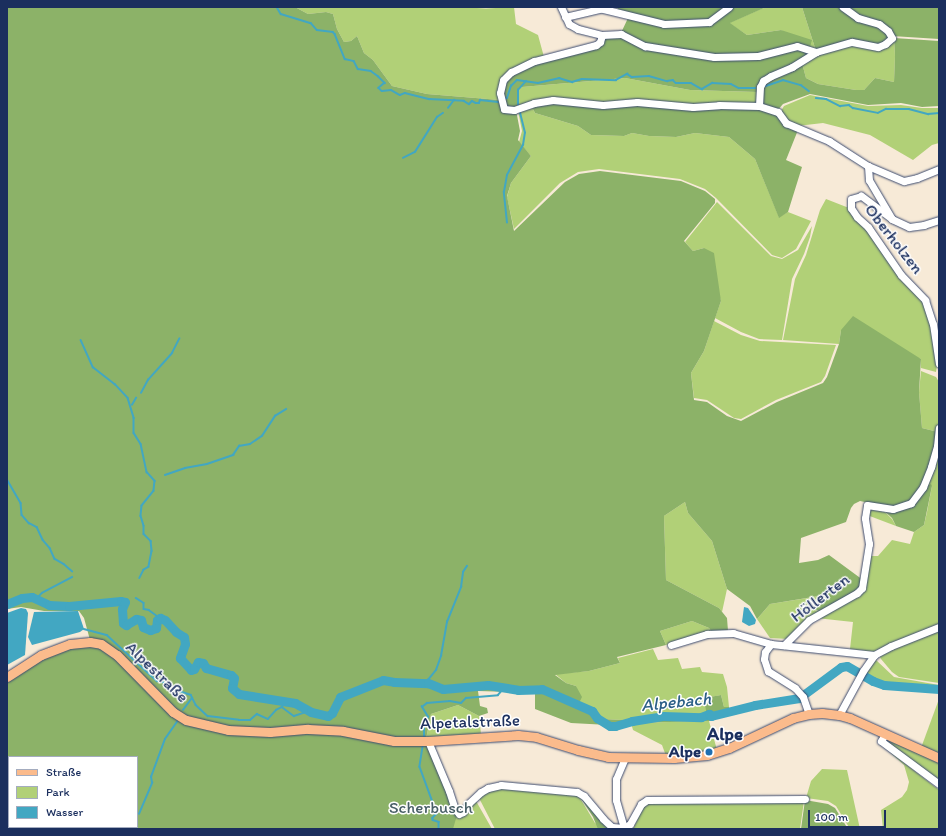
<!DOCTYPE html>
<html>
<head>
<meta charset="utf-8">
<style>
	body { margin:0 }
	#map { position:relative; width:946px; height:836px; overflow:hidden; background:#f7ead7; font-family:Itim,sans-serif }
	div>[style] { position:absolute }
	.green>* { inset:0; background:#b1d077 }
	.forest>* { inset:0; background:#8cb268 }
	.water>* { inset:0; background:#42a7c2 }
	.stream>* { height:1.5px; margin:-0.75px; padding:0 0.75px; transform-origin:0.75px; border-radius:0.75px; background:#42a7c2 }
	.river>* { height:9px; margin:-4.5px; padding:0 4.5px; transform-origin:4.5px; border-radius:4.5px; background:#42a7c2 }
	.roads { filter:drop-shadow(0 0 1px #3c4b70) drop-shadow(0 0 1px #3c4b70) }
	.minor>* { height:7px; margin:-3.5px; padding:0 3.5px; transform-origin:3.5px; border-radius:3.5px; background:#fff }
	.major>* { height:9px; margin:-4.5px; padding:0 4.5px; transform-origin:4.5px; border-radius:4.5px; background:#fbbb8c }
	.dots>* { width:11px; height:11px; translate:-50% -50%; box-sizing:border-box; border:2px solid #fff; border-radius:50% }
	span { translate:-50% -50%; white-space:nowrap; text-align:center; line-height:1.15; -webkit-text-stroke:3px #fff; paint-order:stroke }
	.street-label { font-size:17px; color:#1b2f5e }
	.poi-label { font-size:17px; color:#1b2f5e; font-weight:700 }
	.right { translate:-100% -50%; text-align:right }
	.park-label { font-size:17px; color:#485f66 }
	.water-label { font-size:18px; color:#2b5f86; font-style:italic }
	.quarter-label { font-size:19px; color:#1b2f5e; font-weight:700 }
	.frame { position:absolute; inset:0; border:8px solid #1b2f5e; pointer-events:none }
	.legend { position:absolute; left:8px; top:756px; width:130px; height:72px; box-sizing:border-box; background:#fff; border:1px solid #a4acbf; margin:0; padding:5px 7px; list-style:none; font-size:12px; color:#1b2f5e }
	.legend li { display:flex; align-items:center; gap:8px; height:20px }
	.legend b { width:20px; border:1px solid #a4acbf }
	.scale { position:absolute; left:808px; top:810px; width:78px; height:18px; box-sizing:border-box; border:2px solid #1b2f5e; border-top:0; padding-left:5px; font-size:12px; line-height:14px; white-space:nowrap; color:#1b2f5e; -webkit-text-stroke:3px #fff; paint-order:stroke }
</style>
</head>
<body>
<div id="map">
	<div class="green">
		<i style="clip-path:polygon(295px 7px,495px 7px,477px 9px,514px 7px,516px 24px,538px 35px,544px 57px,500px 100px,427px 94px,392px 86px,373px 60px,364px 53px,357px 36px,351px 41px,344px 42px,337px 29px,333px 14px,326px 12px,308px 14px)"></i>
		<i style="clip-path:polygon(766px 7px,802px 7px,816px 51px,781px 30px,747px 35px,729px 23px)"></i>
		<i style="clip-path:polygon(894px 38px,895px 56px,894px 82px,875px 78px,864px 90px,856px 90px,818px 84px,806px 78px,802px 63px,826px 49px)"></i>
		<i style="clip-path:polygon(625px 78px,690px 90px,757px 92px,756px 103px,693px 106px,637px 102px,517px 107px,518px 91px,522px 87px)"></i>
		<i style="clip-path:polygon(810px 95px,868px 106px,901px 105px,922px 108px,939px 108px,939px 143px,932px 145px,913px 160px,870px 135px,823px 123px,797px 126px,787px 122px,780px 113px,784px 106px)"></i>
		<i style="clip-path:polygon(531px 105px,535px 113px,578px 126px,591px 135px,624px 136px,632px 133px,649px 136px,676px 137px,695px 133px,729px 137px,755px 159px,779px 217px,788px 212px,811px 221px,796px 249px,782px 258px,772px 255px,716px 198px,705px 189px,680px 179px,599px 169px,578px 172px,560px 183px,514px 229px,507px 197px,511px 183px,531px 156px,519px 142px,522px 131px,518px 111px)"></i>
		<i style="clip-path:polygon(826px 199px,849px 208px,922px 299px,927px 309px,937px 364px,936px 372px,921px 368px,921px 359px,841px 330px,839px 344px,783px 340px,795px 279px,806px 255px,820px 210px)"></i>
		<i style="clip-path:polygon(717px 202px,771px 256px,782px 259px,798px 250px,812px 226px,810px 237px,804px 254px,792px 279px,782px 340px,759px 339px,741px 332px,715px 318px,721px 301px,704px 248px,693px 251px,685px 242px)"></i>
		<i style="clip-path:polygon(714px 321px,741px 335px,760px 341px,836px 345px,825px 376px,821px 382px,776px 400px,741px 419px,734px 418px,707px 400px,694px 398px,691px 373px,704px 351px)"></i>
		<i style="clip-path:polygon(921px 371px,936px 377px,939px 382px,938px 432px,922px 428px,919px 392px)"></i>
		<i style="clip-path:polygon(939px 445px,939px 626px,873px 652px,850px 649px,853px 622px,816px 618px,853px 596px,869px 556px,878px 556px,892px 540px,910px 544px,914px 532px,924px 525px,927px 512px,932px 486px,925px 487px)"></i>
		<i style="clip-path:polygon(685px 502px,688px 513px,712px 541px,727px 589px,722px 612px,719px 608px,666px 580px,664px 516px)"></i>
		<i style="clip-path:polygon(871px 507px,880px 507px,892px 519px,896px 526px,867px 515px)"></i>
		<i style="clip-path:polygon(826px 595px,815px 610px,821px 612px,789px 639px,770px 638px,757px 619px,770px 604px)"></i>
		<i style="clip-path:polygon(692px 621px,709px 628px,711px 631px,666px 645px,660px 631px)"></i>
		<i style="clip-path:polygon(939px 631px,939px 683px,899px 677px,892px 672px,881px 659px,879px 655px)"></i>
		<i style="clip-path:polygon(653px 649px,658px 660px,678px 658px,682px 669px,700px 667px,702px 672px,723px 674px,727px 687px,729px 707px,724px 707px,721px 695px,705px 698px,708px 717px,668px 715px,622px 720px,603px 719px,579px 703px,576px 686px,566px 683px,555px 674px,589px 671px,620px 663px,618px 658px)"></i>
		<i style="clip-path:polygon(876px 660px,894px 677px,939px 685px,939px 690px,887px 684px,862px 678px,866px 668px)"></i>
		<i style="clip-path:polygon(939px 699px,939px 756px,921px 748px)"></i>
		<i style="clip-path:polygon(458px 705px,479px 716px,481px 734px,426px 739px,431px 714px)"></i>
		<i style="clip-path:polygon(709px 721px,717px 750px,666px 756px,662px 745px,633px 730px,631px 723px)"></i>
		<i style="clip-path:polygon(886px 739px,939px 761px,939px 782px,886px 741px)"></i>
		<i style="clip-path:polygon(885px 748px,939px 790px,939px 829px,883px 829px,881px 810px,902px 797px,907px 790px,909px 782px,904px 765px)"></i>
		<i style="clip-path:polygon(822px 769px,847px 770px,860px 829px,850px 829px,836px 806px,828px 801px,806px 798px,811px 781px)"></i>
		<i style="clip-path:polygon(500px 786px,577px 793px,595px 823px,608px 829px,495px 829px,479px 798px,479px 795px)"></i>
		<i style="clip-path:polygon(476px 801px,492px 829px,413px 829px,454px 810px,465px 813px,470px 804px)"></i>
		<i style="clip-path:polygon(804px 801px,800px 829px,633px 829px,645px 803px)"></i>
	</div>
	<div class="forest">
		<i style="clip-path:polygon(7px 7px,295px 7px,308px 14px,326px 12px,333px 14px,337px 29px,344px 42px,351px 41px,357px 36px,364px 53px,373px 60px,392px 86px,427px 94px,500px 100px,503px 110px,516px 110px,520px 131px,518px 140px,531px 156px,511px 183px,507px 196px,514px 231px,565px 182px,579px 174px,600px 171px,681px 181px,705px 191px,715px 199px,715px 203px,684px 241px,693px 251px,704px 248px,714px 253px,721px 301px,704px 351px,691px 373px,694px 400px,707px 402px,727px 416px,741px 421px,777px 402px,823px 383px,827px 377px,839px 344px,841px 330px,853px 316px,921px 359px,919px 392px,922px 428px,938px 432px,931px 467px,910px 503px,893px 508px,860px 501px,854px 504px,851px 508px,846px 522px,801px 538px,799px 563px,818px 560px,829px 555px,863px 580px,861px 587px,821px 612px,814px 609px,825px 595px,770px 604px,757px 619px,750px 606px,727px 589px,712px 541px,688px 513px,685px 502px,664px 516px,666px 580px,719px 608px,727px 618px,728px 631px,711px 631px,709px 628px,692px 621px,660px 631px,666px 645px,617px 657px,620px 663px,589px 671px,555px 675px,566px 683px,576px 686px,582px 697px,579px 703px,603px 719px,622px 720px,668px 715px,707px 717px,704px 698px,721px 695px,724px 707px,729px 707px,730px 715px,709px 721px,631px 723px,627px 726px,571px 723px,535px 709px,535px 693px,478px 691px,480px 706px,487px 708px,488px 713px,479px 716px,458px 705px,431px 714px,426px 739px,228px 728px,187px 719px,119px 654px,90px 640px,84px 618px,79px 611px,44px 611px,21px 607px,7px 609px)"></i>
		<i style="clip-path:polygon(618px 7px,766px 7px,730px 23px,747px 35px,781px 30px,812px 40px,810px 47px,808px 55px,771px 75px,757px 92px,690px 90px,625px 78px,522px 87px,518px 91px,517px 107px,505px 108px,501px 94px,504px 81px,512px 73px,534px 63px,602px 43px,607px 36px,620px 35px,629px 16px,617px 12px)"></i>
		<i style="clip-path:polygon(802px 7px,939px 7px,939px 39px,892px 36px,877px 46px,851px 41px,816px 51px)"></i>
		<i style="clip-path:polygon(894px 38px,939px 41px,939px 106px,922px 107px,901px 103px,868px 105px,810px 94px,783px 104px,777px 111px,760px 105px,765px 82px,802px 63px,806px 78px,818px 84px,856px 90px,864px 90px,875px 78px,894px 82px,895px 56px)"></i>
		<i style="clip-path:polygon(636px 103px,759px 107px,777px 113px,798px 130px,786px 160px,802px 167px,788px 212px,779px 218px,755px 159px,729px 137px,695px 133px,676px 137px,649px 136px,632px 133px,624px 136px,591px 135px,578px 126px,535px 113px,531px 105px)"></i>
		<i style="clip-path:polygon(931px 484px,932px 486px,924px 525px,914px 532px,896px 526px,892px 518px,880px 507px,912px 504px,925px 487px)"></i>
		<i style="clip-path:polygon(evenodd,71px 645px,100px 645px,186px 723px,308px 731px,426px 744px,457px 815px,453px 829px,7px 829px,7px 679px,42px 656px,71px 645px,9px 757px,137px 757px,137px 827px,9px 827px,9px 757px)"></i>
		<i style="clip-path:polygon(577px 792px,602px 821px,620px 829px,598px 829px,593px 817px)"></i>
		<i style="clip-path:polygon(805px 800px,828px 804px,835px 808px,848px 829px,801px 829px)"></i>
	</div>
	<div class="water">
		<i style="clip-path:polygon(744px 607px,748px 608px,756px 620px,755px 624px,749px 626px,742px 622px)"></i>
		<i style="clip-path:polygon(21px 608px,26px 609px,28px 613px,25px 655px,7px 665px,7px 613px)"></i>
		<i style="clip-path:polygon(78px 611px,84px 629px,80px 632px,32px 645px,28px 637px,34px 612px)"></i>
	</div>
	<div class="stream">
		<i style="left:277px;top:7px;width:8px;rotate:60deg"></i>
		<i style="left:281px;top:14px;width:31px;rotate:17deg"></i>
		<i style="left:311px;top:23px;width:9px;rotate:49deg"></i>
		<i style="left:317px;top:30px;width:16px;rotate:7deg"></i>
		<i style="left:333px;top:32px;width:3px;rotate:45deg"></i>
		<i style="left:335px;top:34px;width:27px;rotate:68deg"></i>
		<i style="left:345px;top:59px;width:9px;rotate:13deg"></i>
		<i style="left:354px;top:61px;width:9px;rotate:63deg"></i>
		<i style="left:358px;top:69px;width:13px;rotate:9deg"></i>
		<i style="left:371px;top:71px;width:9px;rotate:36deg"></i>
		<i style="left:378px;top:76px;width:10px;rotate:45deg"></i>
		<i style="left:385px;top:83px;width:8px;rotate:140deg"></i>
		<i style="left:379px;top:88px;width:4px;rotate:45deg"></i>
		<i style="left:382px;top:91px;width:9px;rotate:-6deg"></i>
		<i style="left:391px;top:90px;width:10px;rotate:29deg"></i>
		<i style="left:400px;top:95px;width:5px;rotate:-22deg"></i>
		<i style="left:405px;top:93px;width:25px;rotate:14deg"></i>
		<i style="left:429px;top:99px;width:35px;rotate:3deg"></i>
		<i style="left:464px;top:101px;width:6px;rotate:31deg"></i>
		<i style="left:469px;top:104px;width:4px;rotate:-45deg"></i>
		<i style="left:472px;top:101px;width:4px;rotate:27deg"></i>
		<i style="left:476px;top:103px;width:3px"></i>
		<i style="left:479px;top:103px;width:3px;rotate:-72deg"></i>
		<i style="left:480px;top:100px;width:18px;rotate:6deg"></i>
		<i style="left:766px;top:86px;width:18px;rotate:-19deg"></i>
		<i style="left:783px;top:80px;width:19px;rotate:16deg"></i>
		<i style="left:801px;top:85px;width:10px;rotate:37deg"></i>
		<i style="left:816px;top:98px;width:10px;rotate:6deg"></i>
		<i style="left:826px;top:99px;width:16px;rotate:27deg"></i>
		<i style="left:840px;top:106px;width:9px;rotate:-6deg"></i>
		<i style="left:849px;top:105px;width:5px;rotate:37deg"></i>
		<i style="left:853px;top:108px;width:25px;rotate:11deg"></i>
		<i style="left:878px;top:113px;width:9px;rotate:-27deg"></i>
		<i style="left:886px;top:109px;width:23px"></i>
		<i style="left:909px;top:109px;width:20px;rotate:15deg"></i>
		<i style="left:928px;top:114px;width:11px;rotate:-5deg"></i>
		<i style="left:504px;top:99px;width:3px;rotate:-18deg"></i>
		<i style="left:507px;top:98px;width:13px;rotate:-72deg"></i>
		<i style="left:511px;top:86px;width:8px;rotate:-45deg"></i>
		<i style="left:517px;top:80px;width:21px;rotate:8deg"></i>
		<i style="left:538px;top:83px;width:22px;rotate:-13deg"></i>
		<i style="left:559px;top:78px;width:14px;rotate:17deg"></i>
		<i style="left:572px;top:82px;width:10px;rotate:-17deg"></i>
		<i style="left:582px;top:79px;width:34px;rotate:2deg"></i>
		<i style="left:616px;top:80px;width:13px;rotate:-29deg"></i>
		<i style="left:627px;top:74px;width:6px;rotate:31deg"></i>
		<i style="left:632px;top:77px;width:17px;rotate:-3deg"></i>
		<i style="left:649px;top:76px;width:19px;rotate:16deg"></i>
		<i style="left:667px;top:81px;width:6px;rotate:-9deg"></i>
		<i style="left:673px;top:80px;width:4px;rotate:45deg"></i>
		<i style="left:676px;top:83px;width:15px"></i>
		<i style="left:691px;top:83px;width:13px;rotate:29deg"></i>
		<i style="left:702px;top:89px;width:12px;rotate:-31deg"></i>
		<i style="left:712px;top:83px;width:19px;rotate:3deg"></i>
		<i style="left:731px;top:84px;width:9px;rotate:27deg"></i>
		<i style="left:739px;top:88px;width:16px"></i>
		<i style="left:518px;top:105px;width:15px;rotate:-90deg"></i>
		<i style="left:518px;top:90px;width:12px;rotate:-48deg"></i>
		<i style="left:448px;top:108px;width:10px;rotate:-53deg"></i>
		<i style="left:403px;top:158px;width:13px;rotate:-27deg"></i>
		<i style="left:415px;top:152px;width:41px;rotate:-57.8deg"></i>
		<i style="left:437px;top:117px;width:7px;rotate:-34deg"></i>
		<i style="left:507px;top:223px;width:31px;rotate:-96deg"></i>
		<i style="left:504px;top:192px;width:17px;rotate:-80deg"></i>
		<i style="left:507px;top:175px;width:34px;rotate:-62deg"></i>
		<i style="left:523px;top:145px;width:12px;rotate:-81deg"></i>
		<i style="left:525px;top:133px;width:21px;rotate:-104deg"></i>
		<i style="left:81px;top:340px;width:30px;rotate:66deg"></i>
		<i style="left:93px;top:367px;width:28px;rotate:38deg"></i>
		<i style="left:115px;top:384px;width:19px;rotate:47deg"></i>
		<i style="left:128px;top:398px;width:21px;rotate:73deg"></i>
		<i style="left:134px;top:418px;width:15px;rotate:90deg"></i>
		<i style="left:134px;top:433px;width:13px;rotate:58deg"></i>
		<i style="left:141px;top:444px;width:29px;rotate:78deg"></i>
		<i style="left:147px;top:472px;width:12px;rotate:48deg"></i>
		<i style="left:155px;top:481px;width:10px;rotate:96deg"></i>
		<i style="left:154px;top:491px;width:19px;rotate:129deg"></i>
		<i style="left:142px;top:506px;width:10px;rotate:96deg"></i>
		<i style="left:141px;top:516px;width:10px;rotate:73deg"></i>
		<i style="left:144px;top:526px;width:8px;rotate:90deg"></i>
		<i style="left:144px;top:534px;width:10px;rotate:45deg"></i>
		<i style="left:151px;top:541px;width:10px;rotate:84deg"></i>
		<i style="left:152px;top:551px;width:16px;rotate:101deg"></i>
		<i style="left:149px;top:567px;width:6px;rotate:149deg"></i>
		<i style="left:144px;top:570px;width:9px;rotate:117deg"></i>
		<i style="left:141px;top:393px;width:15px;rotate:-62deg"></i>
		<i style="left:148px;top:380px;width:36px;rotate:-48deg"></i>
		<i style="left:172px;top:353px;width:16px;rotate:-63deg"></i>
		<i style="left:132px;top:405px;width:8px;rotate:-60deg"></i>
		<i style="left:165px;top:475px;width:21px;rotate:-19deg"></i>
		<i style="left:185px;top:468px;width:22px;rotate:-10deg"></i>
		<i style="left:207px;top:464px;width:28px;rotate:-19deg"></i>
		<i style="left:233px;top:455px;width:11px;rotate:-56deg"></i>
		<i style="left:239px;top:446px;width:11px;rotate:-10deg"></i>
		<i style="left:250px;top:444px;width:14px;rotate:-34deg"></i>
		<i style="left:262px;top:436px;width:24px;rotate:-57deg"></i>
		<i style="left:275px;top:416px;width:13px;rotate:-32deg"></i>
		<i style="left:7px;top:479px;width:28px;rotate:60deg"></i>
		<i style="left:21px;top:503px;width:12px;rotate:85deg"></i>
		<i style="left:22px;top:515px;width:11px;rotate:49deg"></i>
		<i style="left:29px;top:523px;width:9px;rotate:27deg"></i>
		<i style="left:37px;top:527px;width:14px;rotate:65deg"></i>
		<i style="left:43px;top:540px;width:11px;rotate:49deg"></i>
		<i style="left:50px;top:548px;width:12px;rotate:66deg"></i>
		<i style="left:55px;top:559px;width:10px;rotate:29deg"></i>
		<i style="left:64px;top:564px;width:11px;rotate:41deg"></i>
		<i style="left:136px;top:598px;width:9px;rotate:32deg"></i>
		<i style="left:144px;top:603px;width:6px;rotate:90deg"></i>
		<i style="left:144px;top:609px;width:5px;rotate:11deg"></i>
		<i style="left:149px;top:610px;width:14px;rotate:36deg"></i>
		<i style="left:36px;top:599px;width:8px;rotate:-45deg"></i>
		<i style="left:42px;top:593px;width:34px;rotate:-28deg"></i>
		<i style="left:84px;top:629px;width:24px;rotate:15deg"></i>
		<i style="left:107px;top:635px;width:68px;rotate:42.6deg"></i>
		<i style="left:157px;top:681px;width:6px;rotate:9deg"></i>
		<i style="left:163px;top:682px;width:9px;rotate:41deg"></i>
		<i style="left:170px;top:688px;width:22px;rotate:18deg"></i>
		<i style="left:191px;top:695px;width:11px;rotate:63deg"></i>
		<i style="left:196px;top:705px;width:16px;rotate:43deg"></i>
		<i style="left:208px;top:716px;width:31px;rotate:7deg"></i>
		<i style="left:239px;top:720px;width:11px"></i>
		<i style="left:250px;top:720px;width:9px;rotate:-41deg"></i>
		<i style="left:257px;top:714px;width:12px;rotate:24deg"></i>
		<i style="left:268px;top:719px;width:12px;rotate:-48deg"></i>
		<i style="left:276px;top:710px;width:7px;rotate:-27deg"></i>
		<i style="left:282px;top:707px;width:15px;rotate:37deg"></i>
		<i style="left:294px;top:716px;width:16px;rotate:-18deg"></i>
		<i style="left:428px;top:683px;width:3px;rotate:-90deg"></i>
		<i style="left:428px;top:680px;width:13px;rotate:-51deg"></i>
		<i style="left:436px;top:670px;width:15px;rotate:-70deg"></i>
		<i style="left:441px;top:656px;width:35px;rotate:-80deg"></i>
		<i style="left:447px;top:622px;width:38px;rotate:-68deg"></i>
		<i style="left:461px;top:587px;width:15px;rotate:-82deg"></i>
		<i style="left:463px;top:572px;width:7px;rotate:-56deg"></i>
		<i style="left:183px;top:710px;width:15px;rotate:-53deg"></i>
		<i style="left:424px;top:737px;width:13px;rotate:-90deg"></i>
		<i style="left:424px;top:724px;width:8px;rotate:-60deg"></i>
		<i style="left:428px;top:717px;width:12px;rotate:-121deg"></i>
		<i style="left:422px;top:707px;width:6px;rotate:-39deg"></i>
		<i style="left:427px;top:703px;width:23px;rotate:-5deg"></i>
		<i style="left:450px;top:701px;width:11px;rotate:10deg"></i>
		<i style="left:461px;top:703px;width:7px;rotate:-45deg"></i>
		<i style="left:466px;top:698px;width:32px;rotate:-5deg"></i>
		<i style="left:498px;top:695px;width:9px;rotate:-49deg"></i>
		<i style="left:423px;top:747px;width:20px;rotate:99deg"></i>
		<i style="left:420px;top:767px;width:40px;rotate:69.8deg"></i>
		<i style="left:434px;top:805px;width:9px;rotate:72deg"></i>
		<i style="left:437px;top:814px;width:6px;rotate:135deg"></i>
		<i style="left:433px;top:818px;width:2px;rotate:90deg"></i>
		<i style="left:433px;top:820px;width:6px;rotate:18deg"></i>
		<i style="left:439px;top:822px;width:7px;rotate:90deg"></i>
		<i style="left:139px;top:814px;width:34px;rotate:-67deg"></i>
		<i style="left:152px;top:783px;width:6px;rotate:-99deg"></i>
		<i style="left:151px;top:777px;width:40px;rotate:-69.8deg"></i>
		<i style="left:165px;top:739px;width:21px;rotate:-55deg"></i>
	</div>
	<div class="river">
		<i style="left:7px;top:604px;width:16px;rotate:-22deg"></i>
		<i style="left:22px;top:598px;width:10px;rotate:-6deg"></i>
		<i style="left:32px;top:597px;width:19px;rotate:25deg"></i>
		<i style="left:49px;top:605px;width:20px;rotate:3deg"></i>
		<i style="left:69px;top:606px;width:52px;rotate:-5.5deg"></i>
		<i style="left:121px;top:601px;width:4px;rotate:14deg"></i>
		<i style="left:125px;top:602px;width:8px;rotate:113deg"></i>
		<i style="left:122px;top:609px;width:14px;rotate:86deg"></i>
		<i style="left:123px;top:623px;width:4px;rotate:34deg"></i>
		<i style="left:126px;top:625px;width:12px;rotate:-31deg"></i>
		<i style="left:136px;top:619px;width:5px;rotate:11deg"></i>
		<i style="left:141px;top:620px;width:7px;rotate:74deg"></i>
		<i style="left:143px;top:627px;width:8px;rotate:23deg"></i>
		<i style="left:150px;top:630px;width:6px;rotate:-18deg"></i>
		<i style="left:156px;top:628px;width:8px;rotate:-83deg"></i>
		<i style="left:157px;top:620px;width:4px;rotate:-34deg"></i>
		<i style="left:160px;top:618px;width:5px;rotate:22deg"></i>
		<i style="left:165px;top:620px;width:16px;rotate:47deg"></i>
		<i style="left:176px;top:632px;width:9px;rotate:32deg"></i>
		<i style="left:184px;top:637px;width:7px;rotate:82deg"></i>
		<i style="left:185px;top:644px;width:15px;rotate:110deg"></i>
		<i style="left:180px;top:658px;width:16px;rotate:47deg"></i>
		<i style="left:191px;top:670px;width:3px;rotate:-18deg"></i>
		<i style="left:194px;top:669px;width:8px;rotate:-60deg"></i>
		<i style="left:198px;top:662px;width:5px;rotate:11deg"></i>
		<i style="left:203px;top:663px;width:6px;rotate:59deg"></i>
		<i style="left:206px;top:668px;width:26px;rotate:16deg"></i>
		<i style="left:231px;top:675px;width:4px;rotate:45deg"></i>
		<i style="left:234px;top:678px;width:10px;rotate:101deg"></i>
		<i style="left:232px;top:688px;width:9px;rotate:41deg"></i>
		<i style="left:239px;top:694px;width:57px;rotate:9.1deg"></i>
		<i style="left:295px;top:703px;width:18px;rotate:29deg"></i>
		<i style="left:311px;top:712px;width:17px;rotate:13deg"></i>
		<i style="left:328px;top:716px;width:5px;rotate:-37deg"></i>
		<i style="left:332px;top:713px;width:18px;rotate:-63deg"></i>
		<i style="left:340px;top:697px;width:46px;rotate:-21.6deg"></i>
		<i style="left:383px;top:680px;width:11px;rotate:10deg"></i>
		<i style="left:394px;top:682px;width:34px;rotate:2deg"></i>
		<i style="left:428px;top:683px;width:16px;rotate:22deg"></i>
		<i style="left:443px;top:689px;width:45px;rotate:-5.1deg"></i>
		<i style="left:488px;top:685px;width:30px;rotate:9deg"></i>
		<i style="left:518px;top:690px;width:24px;rotate:-2deg"></i>
		<i style="left:542px;top:689px;width:55px;rotate:23.7deg"></i>
		<i style="left:592px;top:711px;width:9px;rotate:54deg"></i>
		<i style="left:597px;top:718px;width:15px;rotate:32deg"></i>
		<i style="left:610px;top:726px;width:5px"></i>
		<i style="left:615px;top:726px;width:18px;rotate:-16deg"></i>
		<i style="left:632px;top:721px;width:31px;rotate:-9deg"></i>
		<i style="left:663px;top:716px;width:38px;rotate:2deg"></i>
		<i style="left:701px;top:717px;width:9px;rotate:-21deg"></i>
		<i style="left:709px;top:714px;width:3px;rotate:45deg"></i>
		<i style="left:711px;top:716px;width:45px;rotate:-14deg"></i>
		<i style="left:755px;top:705px;width:45px;rotate:-9deg"></i>
		<i style="left:799px;top:698px;width:52px;rotate:-36.4deg"></i>
		<i style="left:841px;top:667px;width:6px;rotate:-9deg"></i>
		<i style="left:847px;top:666px;width:30px;rotate:30deg"></i>
		<i style="left:873px;top:681px;width:12px;rotate:20deg"></i>
		<i style="left:884px;top:685px;width:55px;rotate:4.2deg"></i>
	</div>
	<div class="roads">
		<div class="minor">
			<i style="left:561px;top:7px;width:19px;rotate:65deg"></i>
			<i style="left:569px;top:24px;width:10px;rotate:29deg"></i>
			<i style="left:578px;top:29px;width:25px;rotate:14deg"></i>
			<i style="left:602px;top:35px;width:19px;rotate:-3deg"></i>
			<i style="left:621px;top:34px;width:27px;rotate:27deg"></i>
			<i style="left:645px;top:46px;width:70px;rotate:9.1deg"></i>
			<i style="left:714px;top:57px;width:44px;rotate:-1.3deg"></i>
			<i style="left:758px;top:56px;width:40px;rotate:-14.4deg"></i>
			<i style="left:797px;top:46px;width:20px;rotate:18deg"></i>
			<i style="left:595px;top:7px;width:71px;rotate:13.8deg"></i>
			<i style="left:664px;top:24px;width:45px;rotate:-2.5deg"></i>
			<i style="left:709px;top:22px;width:25px;rotate:-37deg"></i>
			<i style="left:565px;top:17px;width:37px;rotate:-13deg"></i>
			<i style="left:602px;top:35px;width:7px;rotate:106deg"></i>
			<i style="left:600px;top:42px;width:5px;rotate:143deg"></i>
			<i style="left:596px;top:45px;width:64px;rotate:165.5deg"></i>
			<i style="left:534px;top:61px;width:25px;rotate:154deg"></i>
			<i style="left:511px;top:72px;width:11px;rotate:135deg"></i>
			<i style="left:503px;top:80px;width:13px;rotate:103deg"></i>
			<i style="left:500px;top:93px;width:16px;rotate:76deg"></i>
			<i style="left:504px;top:109px;width:10px;rotate:6deg"></i>
			<i style="left:514px;top:110px;width:21px;rotate:-19deg"></i>
			<i style="left:534px;top:103px;width:19px;rotate:-9deg"></i>
			<i style="left:553px;top:100px;width:50px;rotate:5.7deg"></i>
			<i style="left:603px;top:105px;width:34px;rotate:-5deg"></i>
			<i style="left:637px;top:102px;width:56px;rotate:5.1deg"></i>
			<i style="left:693px;top:107px;width:26px;rotate:-4deg"></i>
			<i style="left:719px;top:105px;width:40px;rotate:1.4deg"></i>
			<i style="left:759px;top:106px;width:20px;rotate:18deg"></i>
			<i style="left:778px;top:112px;width:14px;rotate:54deg"></i>
			<i style="left:786px;top:123px;width:47px;rotate:22.7deg"></i>
			<i style="left:829px;top:141px;width:46px;rotate:32.7deg"></i>
			<i style="left:868px;top:166px;width:39px;rotate:23deg"></i>
			<i style="left:904px;top:181px;width:13px;rotate:-13deg"></i>
			<i style="left:917px;top:178px;width:24px;rotate:-22deg"></i>
			<i style="left:759px;top:106px;width:19px;rotate:-87deg"></i>
			<i style="left:760px;top:87px;width:7px;rotate:-63deg"></i>
			<i style="left:763px;top:81px;width:9px;rotate:-32deg"></i>
			<i style="left:771px;top:76px;width:23px;rotate:-23deg"></i>
			<i style="left:792px;top:67px;width:28px;rotate:-32deg"></i>
			<i style="left:816px;top:52px;width:37px;rotate:-16deg"></i>
			<i style="left:852px;top:42px;width:26px;rotate:11deg"></i>
			<i style="left:878px;top:47px;width:8px;rotate:-23deg"></i>
			<i style="left:885px;top:44px;width:9px;rotate:-41deg"></i>
			<i style="left:892px;top:38px;width:8px;rotate:-120deg"></i>
			<i style="left:888px;top:31px;width:11px;rotate:-142deg"></i>
			<i style="left:879px;top:24px;width:22px;rotate:-164deg"></i>
			<i style="left:858px;top:18px;width:19px;rotate:-144deg"></i>
			<i style="left:868px;top:166px;width:14px;rotate:86deg"></i>
			<i style="left:869px;top:180px;width:45px;rotate:59.5deg"></i>
			<i style="left:939px;top:220px;width:16px;rotate:162deg"></i>
			<i style="left:924px;top:225px;width:15px;rotate:172deg"></i>
			<i style="left:909px;top:227px;width:19px;rotate:-155deg"></i>
			<i style="left:892px;top:219px;width:39px;rotate:-143deg"></i>
			<i style="left:861px;top:196px;width:10px;rotate:163deg"></i>
			<i style="left:851px;top:199px;width:9px;rotate:90deg"></i>
			<i style="left:851px;top:208px;width:11px;rotate:56deg"></i>
			<i style="left:857px;top:217px;width:15px;rotate:42deg"></i>
			<i style="left:868px;top:227px;width:58px;rotate:55.5deg"></i>
			<i style="left:901px;top:275px;width:35px;rotate:46deg"></i>
			<i style="left:925px;top:300px;width:25px;rotate:72deg"></i>
			<i style="left:933px;top:324px;width:40px;rotate:81.5deg"></i>
			<i style="left:771px;top:644px;width:10px;rotate:127deg"></i>
			<i style="left:765px;top:652px;width:7px;rotate:98deg"></i>
			<i style="left:764px;top:659px;width:13px;rotate:72deg"></i>
			<i style="left:768px;top:671px;width:32px;rotate:32deg"></i>
			<i style="left:795px;top:688px;width:12px;rotate:48deg"></i>
			<i style="left:803px;top:697px;width:18px;rotate:71deg"></i>
			<i style="left:671px;top:645px;width:38px;rotate:-17deg"></i>
			<i style="left:707px;top:634px;width:26px;rotate:-2deg"></i>
			<i style="left:733px;top:633px;width:40px;rotate:16deg"></i>
			<i style="left:771px;top:644px;width:104px;rotate:6.1deg"></i>
			<i style="left:784px;top:645px;width:35px;rotate:-45deg"></i>
			<i style="left:809px;top:620px;width:55px;rotate:-29.4deg"></i>
			<i style="left:857px;top:593px;width:7px;rotate:-45deg"></i>
			<i style="left:862px;top:588px;width:45px;rotate:-81deg"></i>
			<i style="left:869px;top:544px;width:26px;rotate:-99deg"></i>
			<i style="left:865px;top:518px;width:13px;rotate:-81deg"></i>
			<i style="left:867px;top:505px;width:26px;rotate:9deg"></i>
			<i style="left:893px;top:509px;width:19px;rotate:-18deg"></i>
			<i style="left:911px;top:503px;width:20px;rotate:-53deg"></i>
			<i style="left:923px;top:487px;width:22px;rotate:-68deg"></i>
			<i style="left:931px;top:467px;width:22px;rotate:-74deg"></i>
			<i style="left:937px;top:446px;width:18px;rotate:-84deg"></i>
			<i style="left:839px;top:715px;width:50px;rotate:-61.4deg"></i>
			<i style="left:863px;top:671px;width:19px;rotate:-55deg"></i>
			<i style="left:874px;top:655px;width:19px;rotate:-28deg"></i>
			<i style="left:891px;top:646px;width:52px;rotate:-21.6deg"></i>
			<i style="left:885px;top:734px;width:8px;rotate:120deg"></i>
			<i style="left:881px;top:741px;width:72px;rotate:36.6deg"></i>
			<i style="left:428px;top:741px;width:54px;rotate:67.2deg"></i>
			<i style="left:449px;top:791px;width:19px;rotate:72deg"></i>
			<i style="left:455px;top:809px;width:6px;rotate:51deg"></i>
			<i style="left:459px;top:814px;width:4px;rotate:-27deg"></i>
			<i style="left:463px;top:812px;width:11px;rotate:-56deg"></i>
			<i style="left:469px;top:803px;width:16px;rotate:-43deg"></i>
			<i style="left:481px;top:792px;width:8px;rotate:-30deg"></i>
			<i style="left:488px;top:788px;width:13px;rotate:-13deg"></i>
			<i style="left:501px;top:785px;width:76px;rotate:5.3deg"></i>
			<i style="left:577px;top:792px;width:8px;rotate:30deg"></i>
			<i style="left:584px;top:796px;width:30px;rotate:50deg"></i>
			<i style="left:603px;top:819px;width:12px;rotate:42deg"></i>
			<i style="left:612px;top:827px;width:12px;rotate:5deg"></i>
			<i style="left:624px;top:828px;width:7px;rotate:-34deg"></i>
			<i style="left:630px;top:824px;width:23px;rotate:-61deg"></i>
			<i style="left:641px;top:804px;width:7px;rotate:-34deg"></i>
			<i style="left:647px;top:800px;width:158px;rotate:-0.4deg"></i>
			<i style="left:624px;top:828px;width:29px;rotate:-106deg"></i>
			<i style="left:616px;top:800px;width:21px;rotate:-90deg"></i>
			<i style="left:616px;top:779px;width:23px;rotate:-67deg"></i>
		</div>
		<div class="major">
			<i style="left:7px;top:677px;width:40px;rotate:-32.9deg"></i>
			<i style="left:41px;top:655px;width:31px;rotate:-21deg"></i>
			<i style="left:70px;top:644px;width:20px;rotate:-6deg"></i>
			<i style="left:90px;top:642px;width:11px;rotate:10deg"></i>
			<i style="left:101px;top:644px;width:19px;rotate:35deg"></i>
			<i style="left:117px;top:655px;width:80px;rotate:45.5deg"></i>
			<i style="left:173px;top:712px;width:15px;rotate:32deg"></i>
			<i style="left:186px;top:720px;width:43px;rotate:13.4deg"></i>
			<i style="left:228px;top:730px;width:42px;rotate:2.7deg"></i>
			<i style="left:270px;top:732px;width:38px;rotate:-5deg"></i>
			<i style="left:308px;top:729px;width:35px;rotate:3deg"></i>
			<i style="left:343px;top:731px;width:52px;rotate:11.1deg"></i>
			<i style="left:394px;top:741px;width:34px"></i>
			<i style="left:428px;top:741px;width:90px;rotate:-3.8deg"></i>
			<i style="left:518px;top:735px;width:18px;rotate:6deg"></i>
			<i style="left:536px;top:737px;width:44px;rotate:17.2deg"></i>
			<i style="left:578px;top:750px;width:31px;rotate:13deg"></i>
			<i style="left:608px;top:757px;width:66px;rotate:0.9deg"></i>
			<i style="left:674px;top:758px;width:33px;rotate:-5deg"></i>
			<i style="left:707px;top:755px;width:23px;rotate:-18deg"></i>
			<i style="left:729px;top:748px;width:71px;rotate:-25.1deg"></i>
			<i style="left:793px;top:718px;width:16px;rotate:-14deg"></i>
			<i style="left:809px;top:714px;width:13px;rotate:-4deg"></i>
			<i style="left:822px;top:713px;width:17px;rotate:7deg"></i>
			<i style="left:839px;top:715px;width:11px;rotate:15deg"></i>
			<i style="left:850px;top:718px;width:98px;rotate:24.2deg"></i>
		</div>
	</div>
	<div class="dots">
		<i style="left:709px;top:752px;background:#1f6fb2"></i>
	</div>
	<div class="street-label">
		<span style="left:894px;top:239px;rotate:52deg">Oberholzen</span>
		<span style="left:820px;top:598px;rotate:-37deg">Höllerten</span>
		<span style="left:157px;top:672px;rotate:44deg">Alpestraße</span>
		<span style="left:470px;top:722px;rotate:-2deg">Alpetalstraße</span>
	</div>
	<div class="poi-label">
		<span class="right" style="left:701px;top:752px">Alpe</span>
	</div>
	<div class="park-label">
		<span style="left:431px;top:808px">Scherbusch</span>
	</div>
	<div class="water-label">
		<span style="left:676px;top:702px;rotate:-6deg">Alpebach</span>
	</div>
	<div class="quarter-label">
		<span style="left:725px;top:734px">Alpe</span>
	</div>
	<div class="frame"></div>
	<ul class="legend">
	<li><b style="height:5px;background:#fbbb8c"></b>Straße</li>
	<li><b style="height:11px;background:#b1d077"></b>Park</li>
	<li><b style="height:11px;background:#42a7c2"></b>Wasser</li>
	</ul>
	<div class="scale">100 m</div>
</div>
</body>
</html>
